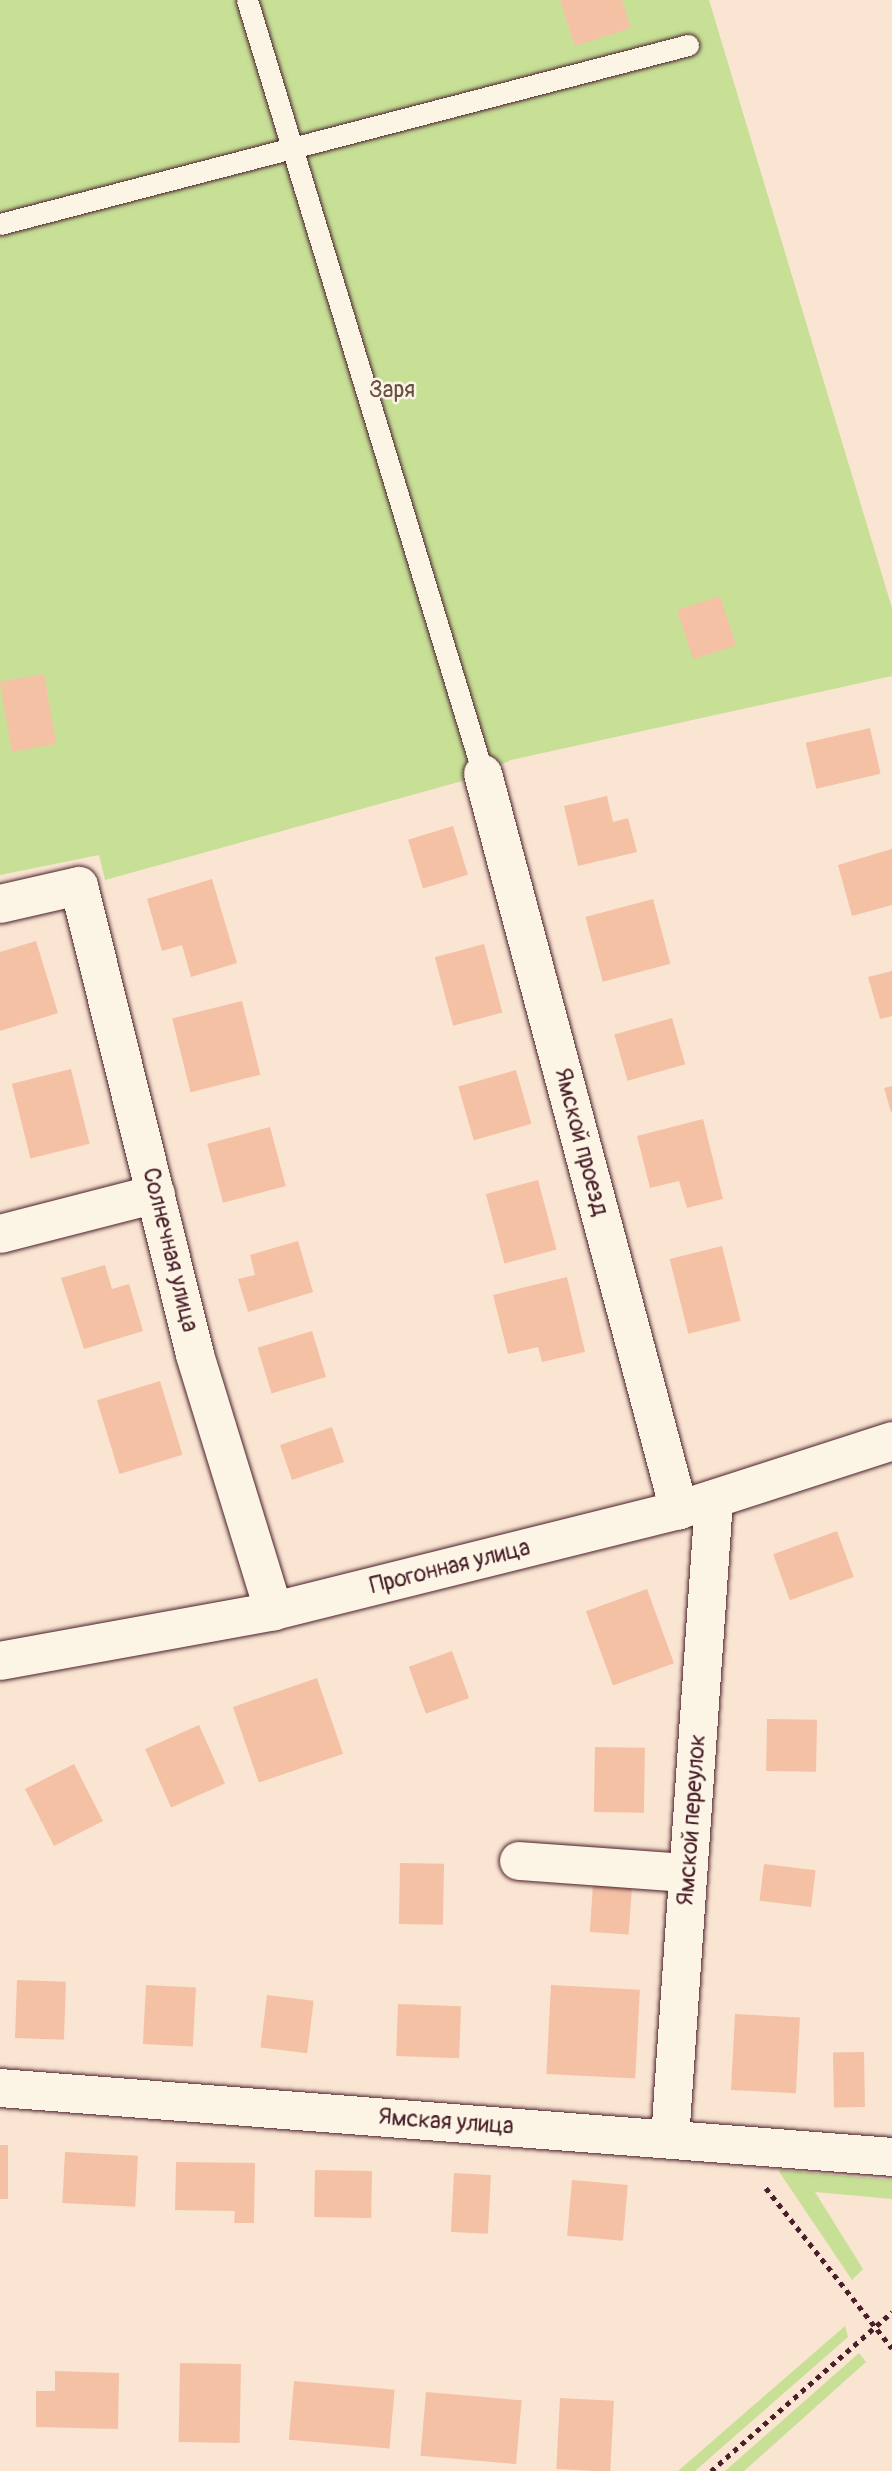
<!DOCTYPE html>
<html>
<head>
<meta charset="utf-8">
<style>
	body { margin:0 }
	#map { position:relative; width:892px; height:2471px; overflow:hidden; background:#fae5d2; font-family:Pangolin,sans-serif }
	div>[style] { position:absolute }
	.green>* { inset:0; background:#c7e096 }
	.building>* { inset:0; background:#f4c1a5; transform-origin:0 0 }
	.path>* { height:4.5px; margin-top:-2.25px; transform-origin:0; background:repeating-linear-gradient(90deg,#4a1f2b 0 5px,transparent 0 10px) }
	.roads { filter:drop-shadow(0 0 2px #4a1f2b) drop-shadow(0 0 2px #4a1f2b) }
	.lane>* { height:21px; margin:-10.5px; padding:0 10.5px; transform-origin:10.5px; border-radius:10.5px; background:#fcf5e5 }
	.street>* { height:38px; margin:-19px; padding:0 19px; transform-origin:19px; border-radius:19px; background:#fcf5e5 }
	span { translate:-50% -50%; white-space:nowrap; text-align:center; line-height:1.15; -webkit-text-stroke:5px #fcf5e5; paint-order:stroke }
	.park-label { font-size:23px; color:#694f46 }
	.street-label { font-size:23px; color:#4a1f2b }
</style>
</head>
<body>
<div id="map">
	<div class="green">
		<i style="clip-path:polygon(0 0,709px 0,892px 608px,892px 676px,511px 760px,466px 780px,105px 880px,99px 855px,0 875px)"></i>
		<i style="clip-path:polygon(778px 2170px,892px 2180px,892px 2199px,815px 2192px,863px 2269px,852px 2280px)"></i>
		<i style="clip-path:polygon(845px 2326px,848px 2337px,695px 2471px,678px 2471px)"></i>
		<i style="clip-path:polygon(859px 2353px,866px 2362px,744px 2471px,725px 2471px)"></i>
	</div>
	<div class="building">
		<i style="clip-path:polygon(560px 0,622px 0,631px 28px,575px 46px)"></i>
		<i style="left:720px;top:596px;width:52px;height:45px;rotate:72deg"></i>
		<i style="left:44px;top:674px;width:71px;height:45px;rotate:80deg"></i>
		<i style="left:870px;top:728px;width:47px;height:66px;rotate:77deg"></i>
		<i style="clip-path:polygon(607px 796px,613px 822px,628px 818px,637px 852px,578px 866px,564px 806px)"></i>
		<i style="left:453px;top:826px;width:51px;height:47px;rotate:73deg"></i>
		<i style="clip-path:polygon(892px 849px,892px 905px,852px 916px,838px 865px)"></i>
		<i style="clip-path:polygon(212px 879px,237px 963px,191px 977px,182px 945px,162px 951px,147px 899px)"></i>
		<i style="left:653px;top:899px;width:67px;height:70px;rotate:75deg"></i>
		<i style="clip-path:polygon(36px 941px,58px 1013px,0 1031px,0 952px)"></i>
		<i style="left:484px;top:944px;width:71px;height:51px;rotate:75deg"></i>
		<i style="clip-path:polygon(892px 971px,892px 1016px,880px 1019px,868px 977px)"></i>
		<i style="left:242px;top:1001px;width:76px;height:72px;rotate:76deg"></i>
		<i style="left:672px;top:1018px;width:48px;height:60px;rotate:74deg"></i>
		<i style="left:71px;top:1069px;width:77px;height:61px;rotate:76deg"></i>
		<i style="left:516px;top:1070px;width:56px;height:60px;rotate:74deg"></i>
		<i style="clip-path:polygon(892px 1086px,892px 1112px,891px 1112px,884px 1088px)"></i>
		<i style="clip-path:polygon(703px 1119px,723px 1199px,687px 1208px,679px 1181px,650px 1188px,637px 1136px)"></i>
		<i style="left:270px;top:1127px;width:61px;height:65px;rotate:75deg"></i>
		<i style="left:538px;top:1180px;width:72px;height:54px;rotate:75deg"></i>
		<i style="clip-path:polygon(298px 1241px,313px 1292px,248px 1312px,238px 1279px,255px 1275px,250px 1255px)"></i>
		<i style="left:722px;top:1246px;width:77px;height:54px;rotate:76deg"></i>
		<i style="clip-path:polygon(105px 1265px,112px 1289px,129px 1284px,143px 1331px,84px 1349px,61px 1278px)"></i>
		<i style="clip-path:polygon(567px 1277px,585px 1352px,542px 1362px,538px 1347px,508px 1354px,493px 1295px)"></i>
		<i style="left:312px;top:1331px;width:48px;height:57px;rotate:73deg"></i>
		<i style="left:160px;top:1381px;width:77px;height:66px;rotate:73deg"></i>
		<i style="left:332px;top:1427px;width:37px;height:55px;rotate:71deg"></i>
		<i style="left:837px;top:1531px;width:49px;height:68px;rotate:70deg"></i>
		<i style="left:647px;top:1589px;width:79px;height:65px;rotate:70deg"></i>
		<i style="left:452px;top:1651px;width:50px;height:46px;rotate:70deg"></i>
		<i style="left:317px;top:1678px;width:80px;height:89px;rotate:71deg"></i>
		<i style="left:767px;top:1719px;width:50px;height:52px;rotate:1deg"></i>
		<i style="left:199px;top:1725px;width:64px;height:59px;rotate:66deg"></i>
		<i style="left:595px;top:1747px;width:50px;height:65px;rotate:1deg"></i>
		<i style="left:74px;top:1764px;width:64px;height:55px;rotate:63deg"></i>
		<i style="left:400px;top:1863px;width:44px;height:61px;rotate:1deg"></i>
		<i style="left:764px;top:1864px;width:52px;height:37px;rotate:7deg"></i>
		<i style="left:593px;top:1885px;width:39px;height:47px;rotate:4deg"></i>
		<i style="left:17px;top:1980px;width:49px;height:58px;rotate:2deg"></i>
		<i style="left:146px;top:1985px;width:50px;height:59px;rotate:3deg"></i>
		<i style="left:551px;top:1985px;width:89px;height:89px;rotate:3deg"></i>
		<i style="left:267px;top:1995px;width:47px;height:53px;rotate:7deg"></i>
		<i style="left:398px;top:2004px;width:63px;height:52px;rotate:2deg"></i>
		<i style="left:735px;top:2014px;width:65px;height:76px;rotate:3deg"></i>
		<i style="left:864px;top:2052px;width:55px;height:31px;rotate:89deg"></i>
		<i style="left:0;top:2145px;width:8px;height:54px"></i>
		<i style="left:65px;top:2152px;width:73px;height:51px;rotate:3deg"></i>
		<i style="clip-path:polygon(176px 2162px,255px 2163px,254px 2223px,234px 2223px,235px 2211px,175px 2210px)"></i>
		<i style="left:315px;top:2170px;width:57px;height:47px;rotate:1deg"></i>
		<i style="left:454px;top:2173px;width:37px;height:59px;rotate:3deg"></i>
		<i style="left:572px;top:2180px;width:56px;height:56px;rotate:5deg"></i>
		<i style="left:180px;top:2363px;width:61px;height:79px;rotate:1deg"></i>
		<i style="clip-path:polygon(55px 2371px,119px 2373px,118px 2429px,36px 2427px,36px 2391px,55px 2391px)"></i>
		<i style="left:294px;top:2381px;width:101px;height:59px;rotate:5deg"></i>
		<i style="left:426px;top:2392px;width:96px;height:64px;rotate:5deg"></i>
		<i style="left:560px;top:2398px;width:54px;height:71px;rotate:3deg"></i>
	</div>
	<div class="path">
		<i style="left:766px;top:2188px;width:204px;rotate:51.8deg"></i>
		<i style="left:711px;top:2471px;width:241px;rotate:-41.3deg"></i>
	</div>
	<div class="roads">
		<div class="lane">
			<i style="left:247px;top:0;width:809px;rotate:73.04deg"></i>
			<i style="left:0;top:224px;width:711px;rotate:-14.58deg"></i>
		</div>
		<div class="street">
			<i style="left:483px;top:774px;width:762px;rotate:75.09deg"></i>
			<i style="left:0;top:904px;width:81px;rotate:-12.8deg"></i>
			<i style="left:79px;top:886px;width:483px;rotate:76.1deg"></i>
			<i style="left:195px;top:1355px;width:268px;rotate:72.9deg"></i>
			<i style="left:0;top:1234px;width:161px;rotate:-14.4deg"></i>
			<i style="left:0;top:1661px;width:279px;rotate:-10.3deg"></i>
			<i style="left:274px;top:1611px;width:417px;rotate:-14deg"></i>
			<i style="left:679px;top:1510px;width:224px;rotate:-17.9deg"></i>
			<i style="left:519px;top:1861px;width:169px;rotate:4.1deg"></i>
			<i style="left:0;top:2088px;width:895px;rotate:4.42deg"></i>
			<i style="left:670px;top:2139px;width:641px;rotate:-86.06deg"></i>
		</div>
	</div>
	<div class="park-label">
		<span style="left:392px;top:390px">Заря</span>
	</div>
	<div class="street-label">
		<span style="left:581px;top:1142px;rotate:75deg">Ямской проезд</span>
		<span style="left:170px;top:1250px;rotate:76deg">Солнечная улица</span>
		<span style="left:450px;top:1567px;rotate:-14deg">Прогонная улица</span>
		<span style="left:692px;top:1820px;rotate:-86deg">Ямской переулок</span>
		<span style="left:446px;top:2122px;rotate:4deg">Ямская улица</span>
	</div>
</div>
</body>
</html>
